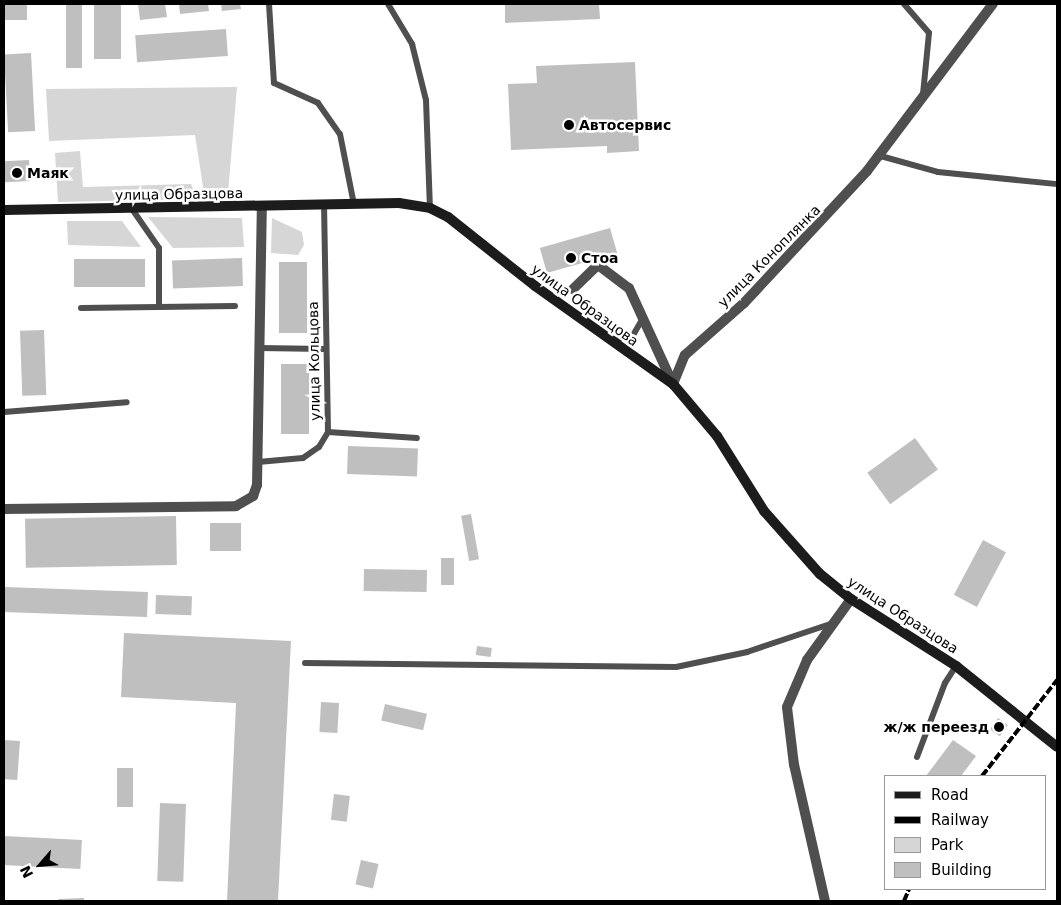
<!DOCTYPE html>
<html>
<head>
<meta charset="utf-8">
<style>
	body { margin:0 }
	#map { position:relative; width:1061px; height:905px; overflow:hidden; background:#fff; font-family:"DejaVu Sans",sans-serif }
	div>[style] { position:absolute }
	.green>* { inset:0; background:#d6d6d6 }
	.building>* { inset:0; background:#bfbfbf; transform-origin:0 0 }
	.service>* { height:6px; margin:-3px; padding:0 3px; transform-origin:3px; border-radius:3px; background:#4f4f4f }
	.minor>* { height:10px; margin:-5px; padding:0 5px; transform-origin:5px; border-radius:5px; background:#4f4f4f }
	.secondary>* { height:10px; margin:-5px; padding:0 5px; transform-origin:5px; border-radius:5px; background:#1c1c1c }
	.rail>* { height:4px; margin-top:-2px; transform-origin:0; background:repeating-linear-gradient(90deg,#000 0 8px,transparent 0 10.5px) }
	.dots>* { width:14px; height:14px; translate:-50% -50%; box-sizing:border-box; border:2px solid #fff; border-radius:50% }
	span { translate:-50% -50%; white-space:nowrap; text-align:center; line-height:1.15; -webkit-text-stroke:5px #fff; paint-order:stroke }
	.poi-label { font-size:14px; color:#000; font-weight:700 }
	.left { translate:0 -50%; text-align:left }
	.right { translate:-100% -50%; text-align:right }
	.street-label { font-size:14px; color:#000 }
	.frame { position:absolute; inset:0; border:5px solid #000; pointer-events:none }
	.legend { position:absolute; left:884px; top:775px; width:162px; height:115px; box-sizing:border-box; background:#fff; border:1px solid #999; margin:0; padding:6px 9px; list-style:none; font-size:15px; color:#000 }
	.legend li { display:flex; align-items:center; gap:10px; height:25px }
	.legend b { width:25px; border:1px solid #999 }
	.north { position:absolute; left:15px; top:840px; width:50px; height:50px; -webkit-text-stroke:4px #fff; paint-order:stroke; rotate:243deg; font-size:14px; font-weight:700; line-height:20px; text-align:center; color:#000 }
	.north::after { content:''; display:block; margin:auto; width:18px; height:22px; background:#000; clip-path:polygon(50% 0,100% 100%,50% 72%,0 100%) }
</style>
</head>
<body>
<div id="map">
	<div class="green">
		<i style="clip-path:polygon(237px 87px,228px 193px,204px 193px,195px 135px,49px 141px,46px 89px)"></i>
		<i style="clip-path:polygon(80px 151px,83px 187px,191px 184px,197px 199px,58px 202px,55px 153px)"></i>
		<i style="clip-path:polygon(148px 217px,242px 218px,244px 247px,173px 248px)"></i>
		<i style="clip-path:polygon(272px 218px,302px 232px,304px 245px,298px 255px,271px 253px)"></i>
		<i style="clip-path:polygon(67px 221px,122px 221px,141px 247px,68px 245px)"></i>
	</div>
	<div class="building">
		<i style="left:4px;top:4px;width:23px;height:16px"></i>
		<i style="left:66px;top:4px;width:16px;height:64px"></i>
		<i style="left:94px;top:4px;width:27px;height:55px"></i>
		<i style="clip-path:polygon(138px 4px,165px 4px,167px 17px,140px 20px)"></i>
		<i style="clip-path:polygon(179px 4px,208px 4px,209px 11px,180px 14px)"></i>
		<i style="clip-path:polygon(221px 4px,240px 4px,241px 9px,222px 11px)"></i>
		<i style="clip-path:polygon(599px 4px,600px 19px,505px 23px,505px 5px)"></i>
		<i style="left:226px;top:29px;width:27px;height:91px;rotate:86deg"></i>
		<i style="left:31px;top:53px;width:78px;height:27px;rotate:87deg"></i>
		<i style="clip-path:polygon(635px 62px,639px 151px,607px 153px,607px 146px,511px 150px,508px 84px,537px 83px,536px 66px)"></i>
		<i style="left:29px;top:160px;width:21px;height:25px;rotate:87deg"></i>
		<i style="left:610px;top:228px;width:26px;height:73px;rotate:74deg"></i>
		<i style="left:242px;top:258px;width:28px;height:70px;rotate:88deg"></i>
		<i style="left:74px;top:259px;width:71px;height:28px"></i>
		<i style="left:279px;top:262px;width:28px;height:71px"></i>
		<i style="left:44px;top:330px;width:65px;height:24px;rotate:88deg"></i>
		<i style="left:281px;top:364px;width:28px;height:70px"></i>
		<i style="left:915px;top:438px;width:39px;height:59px;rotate:54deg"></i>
		<i style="left:348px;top:446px;width:70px;height:28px;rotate:2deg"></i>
		<i style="left:471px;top:514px;width:46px;height:10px;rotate:80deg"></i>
		<i style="left:176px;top:516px;width:49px;height:151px;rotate:89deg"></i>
		<i style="left:210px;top:523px;width:31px;height:28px"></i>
		<i style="left:983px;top:540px;width:26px;height:62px;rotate:28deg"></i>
		<i style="left:441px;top:558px;width:13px;height:27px"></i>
		<i style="left:364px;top:569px;width:63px;height:22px;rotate:1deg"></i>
		<i style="left:4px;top:587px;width:144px;height:25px;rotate:2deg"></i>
		<i style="left:156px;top:595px;width:36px;height:19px;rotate:2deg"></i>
		<i style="clip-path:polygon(124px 633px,291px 641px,278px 901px,227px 901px,236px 703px,121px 697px)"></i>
		<i style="left:477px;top:646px;width:15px;height:9px;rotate:8deg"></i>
		<i style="left:321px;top:702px;width:18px;height:30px;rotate:3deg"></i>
		<i style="left:385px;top:704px;width:43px;height:17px;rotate:13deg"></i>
		<i style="left:998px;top:718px;width:12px;height:14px;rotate:35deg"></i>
		<i style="left:4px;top:740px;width:16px;height:39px;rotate:4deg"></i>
		<i style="clip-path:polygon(953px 740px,976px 756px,961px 776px,926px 776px)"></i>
		<i style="left:133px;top:768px;width:39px;height:16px;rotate:90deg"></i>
		<i style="left:334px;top:794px;width:16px;height:26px;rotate:7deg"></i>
		<i style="left:160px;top:803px;width:26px;height:78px;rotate:2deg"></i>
		<i style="left:4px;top:836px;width:78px;height:29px;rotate:3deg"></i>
		<i style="left:361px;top:860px;width:18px;height:25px;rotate:13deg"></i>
		<i style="clip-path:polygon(84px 898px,84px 901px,59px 901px,58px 899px)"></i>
	</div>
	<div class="service">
		<i style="left:269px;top:4px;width:79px;rotate:86.4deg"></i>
		<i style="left:274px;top:83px;width:48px;rotate:24.4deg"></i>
		<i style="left:318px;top:103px;width:38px;rotate:55deg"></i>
		<i style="left:340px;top:134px;width:72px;rotate:78.8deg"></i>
		<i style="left:388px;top:4px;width:47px;rotate:59deg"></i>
		<i style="left:412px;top:44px;width:58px;rotate:76deg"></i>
		<i style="left:426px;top:100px;width:108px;rotate:87.9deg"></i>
		<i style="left:904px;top:4px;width:38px;rotate:49deg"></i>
		<i style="left:929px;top:33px;width:61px;rotate:95.6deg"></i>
		<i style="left:877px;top:155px;width:63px;rotate:15.6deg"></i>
		<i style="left:938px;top:172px;width:120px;rotate:5.8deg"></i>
		<i style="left:132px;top:209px;width:47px;rotate:55.3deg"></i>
		<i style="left:159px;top:248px;width:59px;rotate:90deg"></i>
		<i style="left:81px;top:308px;width:154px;rotate:-0.7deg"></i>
		<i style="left:613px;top:339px;width:19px;rotate:-6deg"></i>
		<i style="left:632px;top:337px;width:22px;rotate:-60deg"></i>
		<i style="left:259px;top:348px;width:67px;rotate:0.9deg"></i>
		<i style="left:4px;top:412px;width:123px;rotate:-4.6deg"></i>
		<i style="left:328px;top:432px;width:89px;rotate:3.9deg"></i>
		<i style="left:258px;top:462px;width:45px;rotate:-5.1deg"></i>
		<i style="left:303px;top:458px;width:19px;rotate:-35deg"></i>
		<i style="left:319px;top:447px;width:17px;rotate:-59deg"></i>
		<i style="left:328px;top:432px;width:225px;rotate:-91deg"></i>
		<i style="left:305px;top:663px;width:371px;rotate:0.6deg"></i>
		<i style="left:676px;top:667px;width:73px;rotate:-11.9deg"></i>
		<i style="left:747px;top:652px;width:91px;rotate:-18.6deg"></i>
		<i style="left:917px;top:757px;width:79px;rotate:-69.3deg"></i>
		<i style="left:945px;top:683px;width:20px;rotate:-57deg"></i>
	</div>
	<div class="minor">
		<i style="left:573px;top:289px;width:35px;rotate:-44deg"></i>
		<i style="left:598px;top:265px;width:39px;rotate:37deg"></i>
		<i style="left:629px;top:288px;width:106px;rotate:65.4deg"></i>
		<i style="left:673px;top:384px;width:31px;rotate:-68deg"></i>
		<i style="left:685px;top:355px;width:79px;rotate:-41.4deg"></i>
		<i style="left:744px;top:303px;width:180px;rotate:-47deg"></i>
		<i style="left:867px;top:171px;width:209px;rotate:-53deg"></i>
		<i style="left:4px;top:509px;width:232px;rotate:-0.7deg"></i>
		<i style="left:236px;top:506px;width:20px;rotate:-30deg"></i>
		<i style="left:253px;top:496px;width:12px;rotate:-70deg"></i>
		<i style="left:257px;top:485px;width:278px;rotate:-89deg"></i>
		<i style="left:825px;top:901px;width:139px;rotate:-102.8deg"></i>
		<i style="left:794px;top:765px;width:58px;rotate:-96.9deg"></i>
		<i style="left:787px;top:707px;width:51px;rotate:-66.9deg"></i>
		<i style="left:807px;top:660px;width:75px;rotate:-54.2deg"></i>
	</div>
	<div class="secondary">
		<i style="left:4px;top:210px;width:395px;rotate:-1deg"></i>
		<i style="left:399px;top:203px;width:31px;rotate:9deg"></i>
		<i style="left:430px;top:208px;width:20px;rotate:27deg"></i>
		<i style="left:448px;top:217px;width:111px;rotate:38.4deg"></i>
		<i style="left:535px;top:286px;width:169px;rotate:35.4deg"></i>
		<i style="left:673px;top:384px;width:68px;rotate:49.8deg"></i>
		<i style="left:717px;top:436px;width:89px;rotate:57.9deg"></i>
		<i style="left:764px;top:511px;width:84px;rotate:48.4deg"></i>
		<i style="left:820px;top:574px;width:40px;rotate:39deg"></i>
		<i style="left:851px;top:599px;width:125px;rotate:32.5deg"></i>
		<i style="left:956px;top:666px;width:129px;rotate:38.7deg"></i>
	</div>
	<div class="rail">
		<i style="left:982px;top:776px;width:122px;rotate:-52deg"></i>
		<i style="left:904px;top:901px;width:13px;rotate:-67deg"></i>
	</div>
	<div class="dots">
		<i style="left:569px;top:125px;background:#000"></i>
		<i style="left:17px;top:173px;background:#000"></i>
		<i style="left:571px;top:258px;background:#000"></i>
		<i style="left:999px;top:727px;background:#000"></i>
	</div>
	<div class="poi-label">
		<span class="left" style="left:579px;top:125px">Автосервис</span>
		<span class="left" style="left:27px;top:173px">Маяк</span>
		<span class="left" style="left:581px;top:258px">Стоа</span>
		<span class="right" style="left:989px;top:727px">ж/ж переезд</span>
	</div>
	<div class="street-label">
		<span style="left:179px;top:194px;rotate:-1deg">улица Образцова</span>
		<span style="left:769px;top:256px;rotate:-45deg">улица Коноплянка</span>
		<span style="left:585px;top:305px;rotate:36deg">улица Образцова</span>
		<span style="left:314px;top:361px;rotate:-91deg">улица Кольцова</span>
		<span style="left:903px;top:615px;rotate:33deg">улица Образцова</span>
	</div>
	<div class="frame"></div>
	<ul class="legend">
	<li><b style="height:6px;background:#1c1c1c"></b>Road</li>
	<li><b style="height:6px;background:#000"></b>Railway</li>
	<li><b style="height:14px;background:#d6d6d6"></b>Park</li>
	<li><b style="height:14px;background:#bfbfbf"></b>Building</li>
	</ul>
	<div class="north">N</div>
</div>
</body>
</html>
